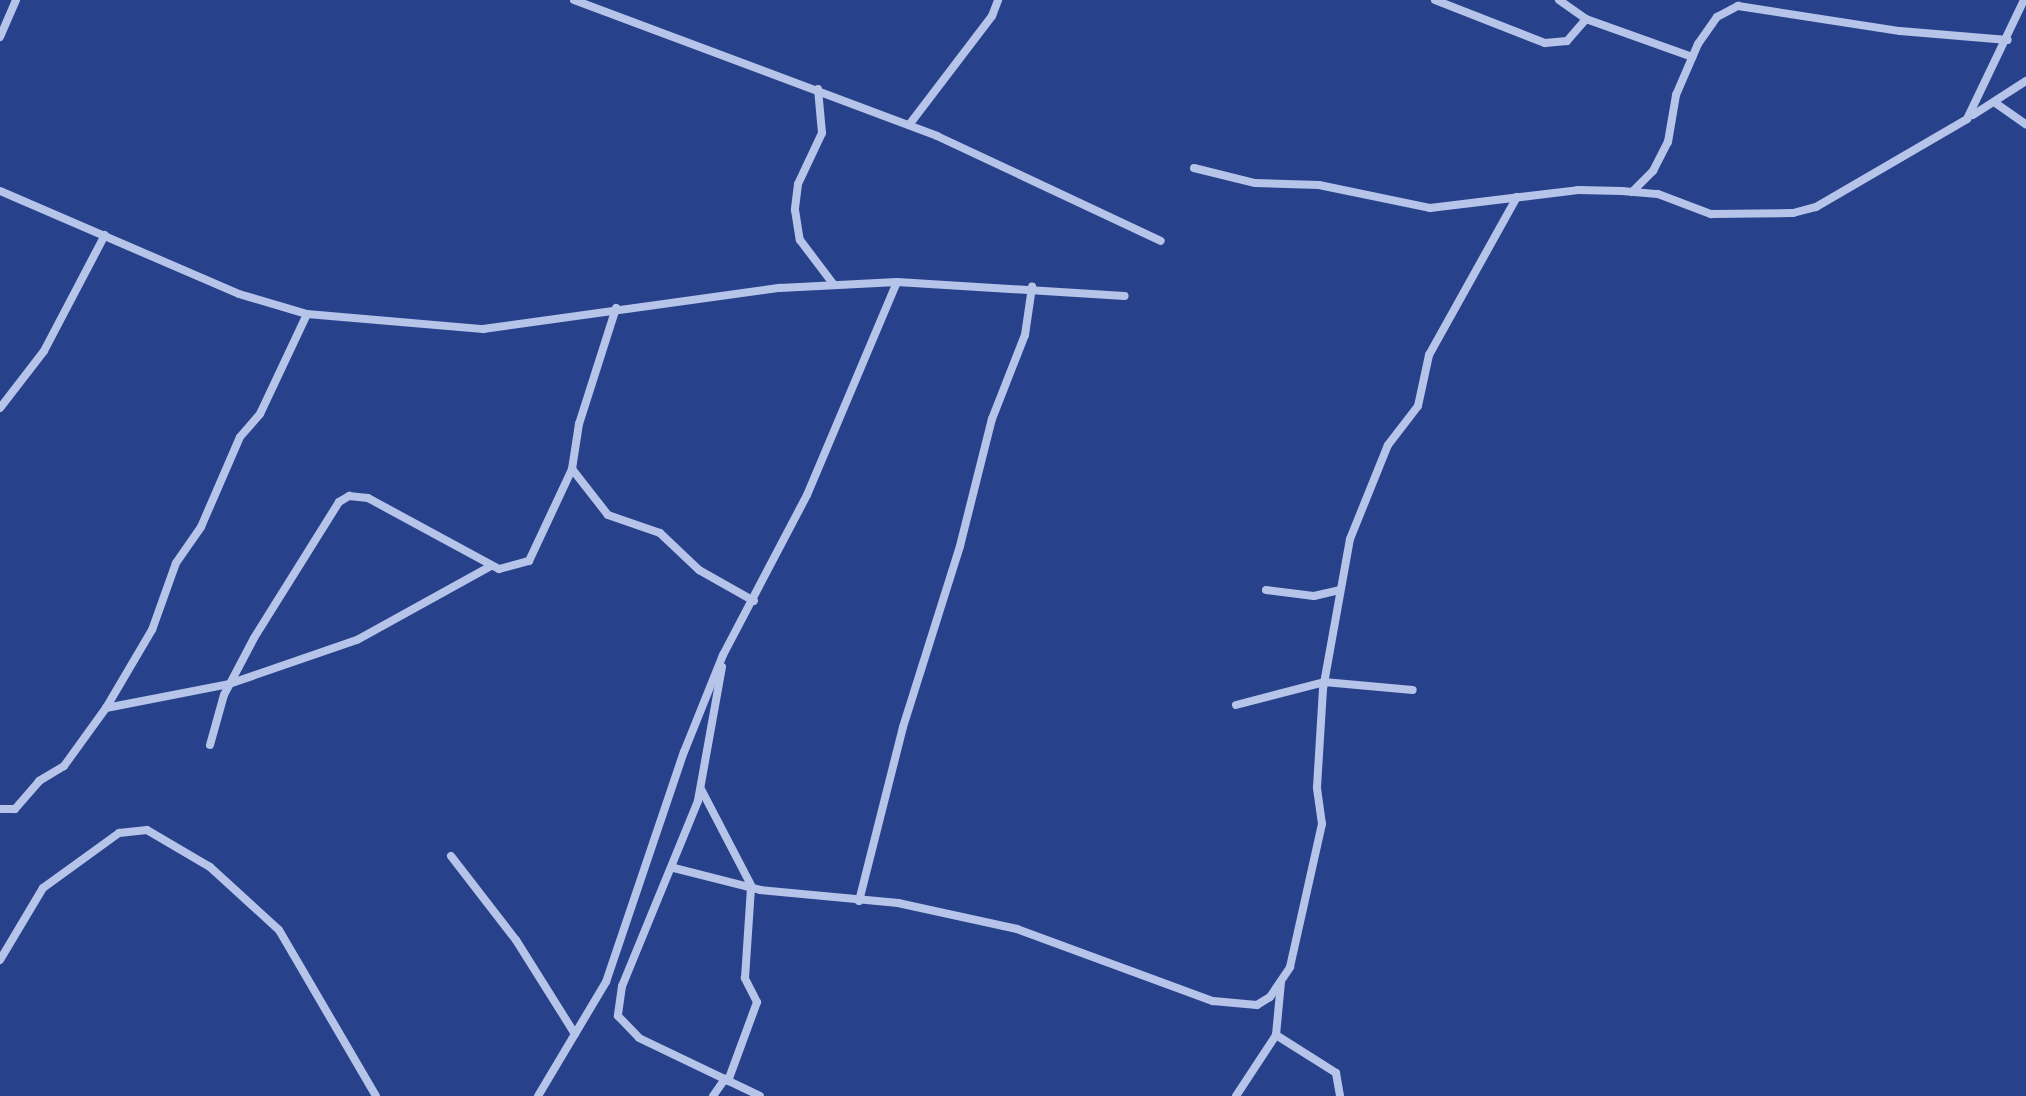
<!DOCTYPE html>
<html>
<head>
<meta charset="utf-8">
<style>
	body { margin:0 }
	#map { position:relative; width:2026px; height:1096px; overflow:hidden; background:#28418b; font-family:Jost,sans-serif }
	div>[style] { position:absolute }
	.minor>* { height:8px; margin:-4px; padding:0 4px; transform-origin:4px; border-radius:4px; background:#b6c4e9 }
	span { translate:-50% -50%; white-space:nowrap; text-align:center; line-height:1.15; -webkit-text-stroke:6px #28418b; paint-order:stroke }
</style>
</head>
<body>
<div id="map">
	<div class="minor">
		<i style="left:574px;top:0;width:388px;rotate:20.5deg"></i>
		<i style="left:937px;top:136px;width:247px;rotate:25.1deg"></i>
		<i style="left:1435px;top:0;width:118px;rotate:21.4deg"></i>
		<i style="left:1545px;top:43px;width:22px;rotate:-5deg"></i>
		<i style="left:1567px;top:41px;width:29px;rotate:-49deg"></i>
		<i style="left:1559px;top:0;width:33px;rotate:35deg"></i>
		<i style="left:1586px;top:19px;width:113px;rotate:19.7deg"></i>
		<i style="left:0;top:37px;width:40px;rotate:-66.6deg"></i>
		<i style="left:818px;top:89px;width:44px;rotate:84.8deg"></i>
		<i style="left:822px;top:133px;width:56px;rotate:115.2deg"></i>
		<i style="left:798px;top:184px;width:26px;rotate:97deg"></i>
		<i style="left:795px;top:210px;width:30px;rotate:81deg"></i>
		<i style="left:800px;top:240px;width:56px;rotate:52.9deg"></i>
		<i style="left:1994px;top:102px;width:39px;rotate:35deg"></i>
		<i style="left:1973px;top:115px;width:63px;rotate:-32.7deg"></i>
		<i style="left:909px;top:125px;width:137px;rotate:-52.7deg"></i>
		<i style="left:992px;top:16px;width:17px;rotate:-69deg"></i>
		<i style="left:1194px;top:168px;width:63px;rotate:13.8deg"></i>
		<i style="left:1255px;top:183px;width:64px;rotate:1.8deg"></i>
		<i style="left:1319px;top:185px;width:113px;rotate:11.7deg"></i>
		<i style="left:1430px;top:208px;width:149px;rotate:-6.9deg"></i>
		<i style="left:1578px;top:190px;width:44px;rotate:1.3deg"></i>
		<i style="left:1622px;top:191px;width:36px;rotate:5deg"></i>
		<i style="left:1658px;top:194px;width:57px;rotate:20.7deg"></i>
		<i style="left:1711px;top:214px;width:82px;rotate:-0.7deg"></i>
		<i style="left:1793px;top:213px;width:24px;rotate:-15deg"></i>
		<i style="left:1816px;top:207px;width:175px;rotate:-30.2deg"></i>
		<i style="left:1967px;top:119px;width:132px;rotate:-64.4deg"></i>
		<i style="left:0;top:191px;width:260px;rotate:23.3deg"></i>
		<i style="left:239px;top:294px;width:71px;rotate:16.4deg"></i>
		<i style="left:307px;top:314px;width:177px;rotate:4.9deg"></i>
		<i style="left:483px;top:329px;width:300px;rotate:-7.9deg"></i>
		<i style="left:780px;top:288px;width:117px;rotate:-2.9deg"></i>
		<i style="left:897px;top:282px;width:228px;rotate:3.5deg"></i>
		<i style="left:1632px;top:192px;width:30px;rotate:-45deg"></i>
		<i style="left:1653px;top:171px;width:33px;rotate:-63deg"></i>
		<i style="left:1668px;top:142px;width:48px;rotate:-80.3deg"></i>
		<i style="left:1676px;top:95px;width:56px;rotate:-66.7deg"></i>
		<i style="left:1698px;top:44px;width:33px;rotate:-55deg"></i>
		<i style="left:1717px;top:17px;width:24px;rotate:-28deg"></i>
		<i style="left:1738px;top:6px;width:164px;rotate:8.8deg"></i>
		<i style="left:1900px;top:31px;width:108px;rotate:4.8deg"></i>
		<i style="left:0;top:408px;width:72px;rotate:-52.3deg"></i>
		<i style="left:44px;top:351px;width:131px;rotate:-62.3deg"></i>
		<i style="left:572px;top:469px;width:58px;rotate:52deg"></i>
		<i style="left:608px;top:515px;width:55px;rotate:19.1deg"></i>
		<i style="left:660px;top:533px;width:54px;rotate:43.5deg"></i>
		<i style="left:699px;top:570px;width:63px;rotate:29.4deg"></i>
		<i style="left:1266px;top:590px;width:48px;rotate:7.1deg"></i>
		<i style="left:1314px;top:596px;width:26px;rotate:-13deg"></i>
		<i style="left:722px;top:667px;width:136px;rotate:100.2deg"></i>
		<i style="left:698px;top:801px;width:200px;rotate:112.3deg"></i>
		<i style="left:622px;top:986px;width:30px;rotate:98deg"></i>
		<i style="left:618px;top:1016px;width:30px;rotate:46deg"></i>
		<i style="left:639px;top:1038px;width:134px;rotate:25.6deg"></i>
		<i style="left:1236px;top:705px;width:91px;rotate:-14.6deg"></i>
		<i style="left:1324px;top:682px;width:89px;rotate:5.1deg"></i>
		<i style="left:106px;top:708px;width:125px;rotate:-11deg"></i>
		<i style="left:229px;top:684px;width:135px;rotate:-19deg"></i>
		<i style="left:357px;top:640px;width:153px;rotate:-28.9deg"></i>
		<i style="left:210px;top:745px;width:52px;rotate:-74.4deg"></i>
		<i style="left:224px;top:695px;width:64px;rotate:-62.2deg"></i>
		<i style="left:254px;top:638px;width:160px;rotate:-58deg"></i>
		<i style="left:339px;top:502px;width:12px;rotate:-31deg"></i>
		<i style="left:349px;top:496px;width:19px;rotate:6deg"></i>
		<i style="left:368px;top:498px;width:149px;rotate:28.5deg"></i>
		<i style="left:499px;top:569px;width:31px;rotate:-15deg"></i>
		<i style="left:529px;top:561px;width:102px;rotate:-64.9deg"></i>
		<i style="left:572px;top:469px;width:46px;rotate:-81.2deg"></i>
		<i style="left:579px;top:424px;width:122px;rotate:-72.3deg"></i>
		<i style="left:701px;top:789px;width:113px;rotate:62.5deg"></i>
		<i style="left:0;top:809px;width:15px"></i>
		<i style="left:15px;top:809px;width:37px;rotate:-49deg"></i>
		<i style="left:39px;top:781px;width:29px;rotate:-31deg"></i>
		<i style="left:64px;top:766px;width:72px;rotate:-54.1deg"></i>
		<i style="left:106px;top:708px;width:91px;rotate:-59.5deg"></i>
		<i style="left:152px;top:630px;width:71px;rotate:-70.3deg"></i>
		<i style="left:176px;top:563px;width:44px;rotate:-55.2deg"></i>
		<i style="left:201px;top:527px;width:98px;rotate:-66.6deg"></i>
		<i style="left:240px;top:437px;width:30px;rotate:-49deg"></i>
		<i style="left:260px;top:414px;width:110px;rotate:-64.8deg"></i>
		<i style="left:451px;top:856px;width:106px;rotate:52.3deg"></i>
		<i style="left:516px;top:940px;width:111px;rotate:57.9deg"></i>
		<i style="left:674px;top:868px;width:89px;rotate:14.3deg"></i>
		<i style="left:760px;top:890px;width:139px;rotate:5.4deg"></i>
		<i style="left:898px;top:903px;width:122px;rotate:12.3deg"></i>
		<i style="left:1017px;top:929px;width:209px;rotate:20.2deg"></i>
		<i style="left:1213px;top:1001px;width:44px;rotate:5.2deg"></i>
		<i style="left:1257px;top:1005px;width:15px;rotate:-32deg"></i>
		<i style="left:1270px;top:997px;width:36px;rotate:-56deg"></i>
		<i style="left:1290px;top:967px;width:147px;rotate:-77.4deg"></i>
		<i style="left:1322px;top:824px;width:37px;rotate:-98deg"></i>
		<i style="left:1317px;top:787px;width:98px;rotate:-86.5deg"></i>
		<i style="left:1323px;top:689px;width:152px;rotate:-79.8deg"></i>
		<i style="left:1350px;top:539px;width:101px;rotate:-68deg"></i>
		<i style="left:1388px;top:445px;width:49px;rotate:-52.4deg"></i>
		<i style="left:1418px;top:406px;width:52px;rotate:-77.8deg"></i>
		<i style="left:1429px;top:355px;width:181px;rotate:-60.9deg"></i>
		<i style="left:859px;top:901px;width:179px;rotate:-75.8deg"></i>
		<i style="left:903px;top:727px;width:190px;rotate:-72.5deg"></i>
		<i style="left:960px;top:546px;width:131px;rotate:-75.9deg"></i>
		<i style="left:992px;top:419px;width:90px;rotate:-68.6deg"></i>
		<i style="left:1025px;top:335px;width:49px;rotate:-81.7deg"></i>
		<i style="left:0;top:960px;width:84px;rotate:-59.2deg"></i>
		<i style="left:43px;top:888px;width:94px;rotate:-35.9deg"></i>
		<i style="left:119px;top:833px;width:28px;rotate:-6deg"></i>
		<i style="left:147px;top:830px;width:73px;rotate:30.4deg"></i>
		<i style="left:210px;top:867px;width:93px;rotate:42.4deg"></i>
		<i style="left:279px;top:930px;width:192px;rotate:59.7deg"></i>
		<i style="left:1281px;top:982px;width:53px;rotate:95.4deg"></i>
		<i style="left:1276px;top:1035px;width:71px;rotate:32.3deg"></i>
		<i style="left:1336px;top:1073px;width:23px;rotate:80deg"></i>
		<i style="left:728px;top:1081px;width:84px;rotate:-69.8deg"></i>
		<i style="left:757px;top:1002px;width:27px;rotate:-117deg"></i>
		<i style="left:745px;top:978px;width:90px;rotate:-86.2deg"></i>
		<i style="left:538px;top:1096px;width:133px;rotate:-59.2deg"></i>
		<i style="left:606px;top:982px;width:243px;rotate:-71.3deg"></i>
		<i style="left:684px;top:752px;width:105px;rotate:-68.1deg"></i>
		<i style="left:723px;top:655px;width:181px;rotate:-62.3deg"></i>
		<i style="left:807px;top:495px;width:231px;rotate:-67.1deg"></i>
		<i style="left:713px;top:1096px;width:21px;rotate:-55deg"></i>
		<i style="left:1236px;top:1096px;width:73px;rotate:-56.7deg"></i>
	</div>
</div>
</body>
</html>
